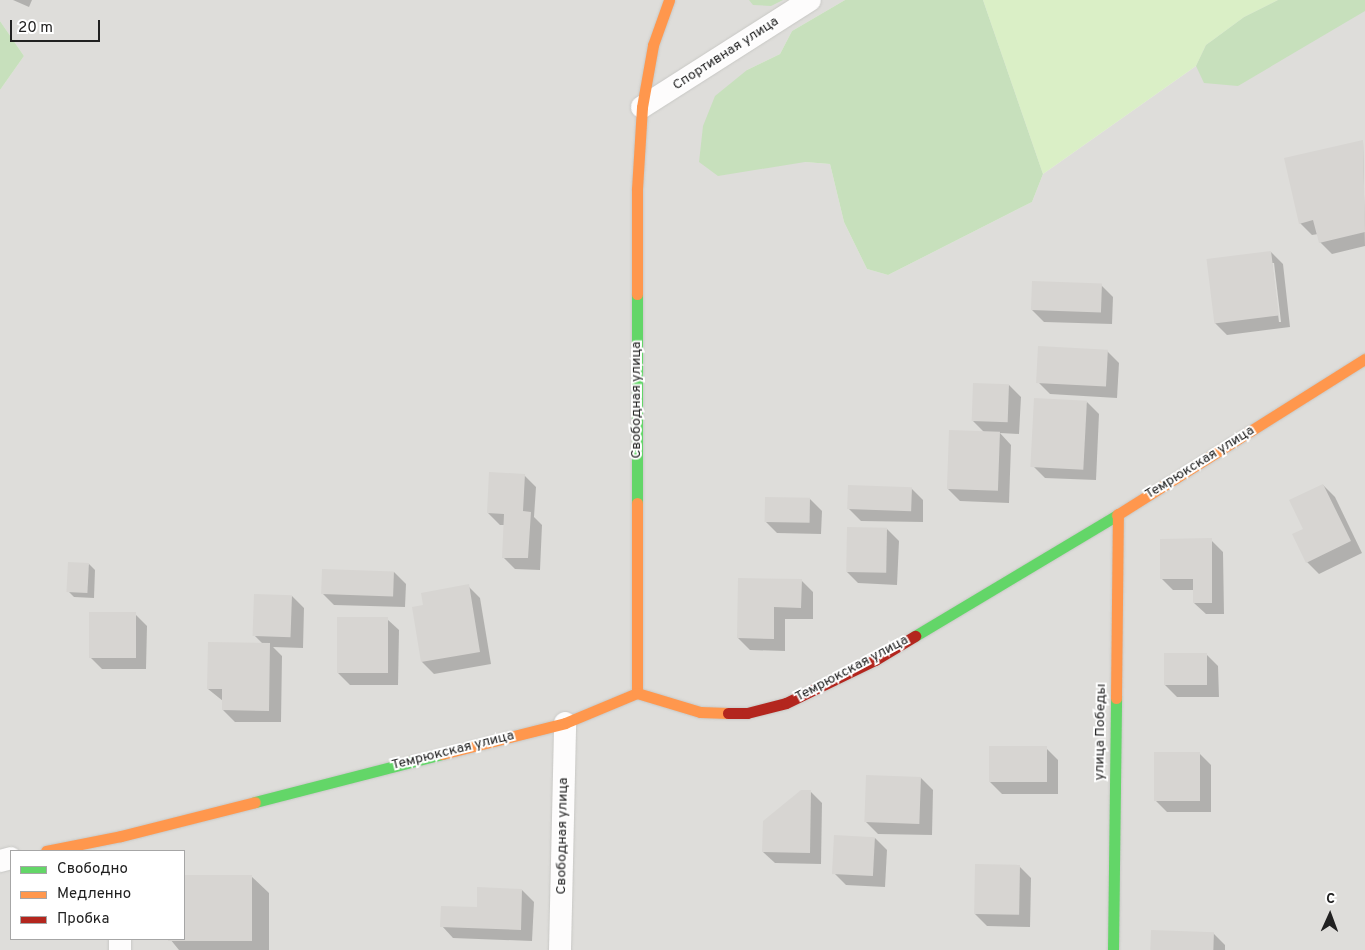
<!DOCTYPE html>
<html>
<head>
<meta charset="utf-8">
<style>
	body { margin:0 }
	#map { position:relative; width:1365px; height:950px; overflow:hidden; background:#efeee9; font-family:Overpass,sans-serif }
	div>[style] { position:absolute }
	.residential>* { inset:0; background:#deddda }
	.grass>* { inset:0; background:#daefc6 }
	.forest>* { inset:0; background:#c7e0bc }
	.shadow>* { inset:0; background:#0003 }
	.building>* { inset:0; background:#d7d5d2; transform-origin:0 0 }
	.roads { filter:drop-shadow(0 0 1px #c8c8c5) drop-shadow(0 0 1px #c8c8c5) }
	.street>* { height:22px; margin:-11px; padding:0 11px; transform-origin:11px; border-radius:11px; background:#fdfcfc }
	.fast>* { height:11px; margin:-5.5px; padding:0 5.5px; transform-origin:5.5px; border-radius:5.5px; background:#63d668 }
	.slow>* { height:11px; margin:-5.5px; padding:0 5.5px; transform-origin:5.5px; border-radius:5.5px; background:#ff974d }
	.jam>* { height:11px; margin:-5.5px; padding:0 5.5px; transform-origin:5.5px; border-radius:5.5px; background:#b3261e }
	span { translate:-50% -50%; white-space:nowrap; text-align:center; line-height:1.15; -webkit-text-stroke:4px #fff; paint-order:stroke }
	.street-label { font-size:14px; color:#212121 }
	.legend { position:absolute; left:10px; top:850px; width:175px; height:90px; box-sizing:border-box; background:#fff; border:1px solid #a6a6a6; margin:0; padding:6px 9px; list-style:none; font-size:15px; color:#212121 }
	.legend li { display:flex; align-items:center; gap:10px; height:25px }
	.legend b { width:25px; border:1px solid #a6a6a6 }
	.north { position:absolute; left:1305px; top:890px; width:50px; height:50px; -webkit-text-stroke:4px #fff; paint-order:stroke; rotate:2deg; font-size:14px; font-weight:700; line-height:20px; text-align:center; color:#212121 }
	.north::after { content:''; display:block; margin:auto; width:18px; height:22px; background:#212121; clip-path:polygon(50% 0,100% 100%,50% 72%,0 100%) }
	.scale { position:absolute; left:10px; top:20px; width:90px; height:22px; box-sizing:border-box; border:2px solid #212121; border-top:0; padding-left:6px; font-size:15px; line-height:18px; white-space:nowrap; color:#212121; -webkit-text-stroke:4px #fff; paint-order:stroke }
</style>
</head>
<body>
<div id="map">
	<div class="residential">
		<i style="clip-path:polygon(evenodd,0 0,845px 0,792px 31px,780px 54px,747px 70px,805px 162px,830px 164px,844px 222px,867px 269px,888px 275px,1032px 202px,1043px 174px,1196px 66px,1206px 45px,1278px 0,1365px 0,1365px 950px,0 950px,0 90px,24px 56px,0 21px,0 0,11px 851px,184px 851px,184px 939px,11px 939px,11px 851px)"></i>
	</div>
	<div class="grass">
		<i style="clip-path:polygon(983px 0,1278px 0,1244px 17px,1206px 45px,1196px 66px,1043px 174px)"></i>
	</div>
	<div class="forest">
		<i style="clip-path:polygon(749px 0,783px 0,771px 6px,753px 5px)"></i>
		<i style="clip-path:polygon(845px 0,983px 0,1043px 174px,1032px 202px,888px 275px,867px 269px,844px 222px,830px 164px,805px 162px,718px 176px,699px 162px,703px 126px,715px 96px,747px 70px,780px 54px,792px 31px)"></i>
		<i style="clip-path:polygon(1278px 0,1365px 0,1365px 11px,1238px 86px,1204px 83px,1196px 66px,1206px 45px,1244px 17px)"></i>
		<i style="clip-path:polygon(0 21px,24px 56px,0 90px)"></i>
	</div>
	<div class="shadow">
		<i style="clip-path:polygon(13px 0,32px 0,29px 7px)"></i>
		<i style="clip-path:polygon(1363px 141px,1365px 246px,1332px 254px,1320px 242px,1318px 234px,1312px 235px,1300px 223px)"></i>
		<i style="clip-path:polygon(evenodd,1271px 252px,1283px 264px,1290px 327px,1227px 335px,1215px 323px,1271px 252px,1272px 263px,1274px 263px,1281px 322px,1279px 322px,1272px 263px)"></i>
		<i style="clip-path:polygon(1101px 285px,1113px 297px,1112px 324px,1044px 322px,1032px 310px)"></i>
		<i style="clip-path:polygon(1107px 351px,1119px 363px,1117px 398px,1050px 394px,1038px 382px)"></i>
		<i style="clip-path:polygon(1009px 385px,1021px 397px,1019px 434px,1000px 433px,1011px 445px,1009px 503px,960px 501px,948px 489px,985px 433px,973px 421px)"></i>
		<i style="clip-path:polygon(1087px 402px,1099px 414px,1096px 480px,1045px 478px,1033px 466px)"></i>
		<i style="clip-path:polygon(524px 475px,536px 487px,534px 517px,542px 525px,540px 570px,515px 569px,503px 557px,505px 525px,500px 525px,488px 513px)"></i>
		<i style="clip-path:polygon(1323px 485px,1335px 497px,1362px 553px,1319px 574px,1307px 562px,1305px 530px)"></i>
		<i style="clip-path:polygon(911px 488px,923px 500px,923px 522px,861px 521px,849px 509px)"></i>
		<i style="clip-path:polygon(810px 499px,822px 511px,821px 534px,777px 533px,765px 521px)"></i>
		<i style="clip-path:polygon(887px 529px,899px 541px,897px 585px,858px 583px,847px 572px)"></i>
		<i style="clip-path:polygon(1211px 540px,1223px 552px,1224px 614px,1206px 614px,1194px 603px,1194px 590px,1173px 590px,1161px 578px)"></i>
		<i style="clip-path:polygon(89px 564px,95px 570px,94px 598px,74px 597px,68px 591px)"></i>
		<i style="clip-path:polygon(394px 572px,406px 584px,405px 607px,334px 605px,322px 593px)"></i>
		<i style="clip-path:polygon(801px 580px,813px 592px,813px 619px,785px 619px,785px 651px,750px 650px,738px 638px)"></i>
		<i style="clip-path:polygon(468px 586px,480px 598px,491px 664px,434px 674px,422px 662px,424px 606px)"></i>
		<i style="clip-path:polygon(292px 596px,304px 608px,303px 648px,273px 647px,282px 656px,281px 722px,235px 722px,223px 710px,223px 701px,208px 689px,263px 644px,254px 635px)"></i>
		<i style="clip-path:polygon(135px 614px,147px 626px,146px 669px,102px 669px,90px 657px)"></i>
		<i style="clip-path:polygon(387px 619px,399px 630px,398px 685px,350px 685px,338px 673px)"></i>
		<i style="clip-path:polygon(1206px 654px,1218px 666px,1219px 697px,1177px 697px,1165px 685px)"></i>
		<i style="clip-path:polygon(1046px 748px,1058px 760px,1058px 794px,1002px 794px,990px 782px)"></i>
		<i style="clip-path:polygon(1200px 754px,1211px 765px,1211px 812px,1167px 812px,1155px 800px)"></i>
		<i style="clip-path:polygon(921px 778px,933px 790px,932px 835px,878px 834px,866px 822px)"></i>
		<i style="clip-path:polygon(810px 791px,822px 803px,821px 864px,775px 863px,763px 852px)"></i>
		<i style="clip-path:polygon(875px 838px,887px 850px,885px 887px,846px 885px,834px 873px)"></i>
		<i style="clip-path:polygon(1019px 866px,1031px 878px,1030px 927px,987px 926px,975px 914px)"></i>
		<i style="clip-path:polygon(184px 876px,251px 876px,269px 893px,269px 950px,179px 950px,170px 939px,184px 939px)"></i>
		<i style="clip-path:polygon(522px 890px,534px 902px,532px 941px,453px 938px,442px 926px)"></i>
		<i style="clip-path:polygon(1213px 933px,1225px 945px,1225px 950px,1152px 950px)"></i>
	</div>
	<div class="building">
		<i style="clip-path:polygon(1363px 140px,1365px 232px,1319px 243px,1313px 220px,1299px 224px,1284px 158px)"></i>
		<i style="left:1271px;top:251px;width:65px;height:65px;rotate:83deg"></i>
		<i style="left:1032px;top:281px;width:70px;height:29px;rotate:2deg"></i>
		<i style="left:1038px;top:346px;width:70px;height:37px;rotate:3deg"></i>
		<i style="left:973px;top:383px;width:36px;height:38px;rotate:2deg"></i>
		<i style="left:1034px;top:398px;width:53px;height:69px;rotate:3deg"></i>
		<i style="left:949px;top:430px;width:51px;height:59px;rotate:2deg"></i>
		<i style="clip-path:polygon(489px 472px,525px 474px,523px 511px,531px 512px,528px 558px,502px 558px,504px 514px,487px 513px)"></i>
		<i style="clip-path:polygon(1323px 484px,1351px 541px,1306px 563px,1292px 534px,1303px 529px,1289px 500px)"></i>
		<i style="left:848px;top:485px;width:64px;height:24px;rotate:2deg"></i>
		<i style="left:765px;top:497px;width:45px;height:25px;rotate:1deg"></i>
		<i style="left:847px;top:527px;width:40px;height:45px;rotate:1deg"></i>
		<i style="clip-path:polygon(1212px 538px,1212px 603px,1193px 603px,1193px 579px,1160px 579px,1160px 539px)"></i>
		<i style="left:68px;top:562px;width:21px;height:30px;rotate:3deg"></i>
		<i style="left:322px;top:569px;width:72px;height:25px;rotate:2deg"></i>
		<i style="clip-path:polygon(738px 578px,802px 579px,801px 608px,774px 607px,774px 639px,737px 638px)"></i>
		<i style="clip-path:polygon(469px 584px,480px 652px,421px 662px,412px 607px,423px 605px,421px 593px)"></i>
		<i style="left:254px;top:594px;width:38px;height:42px;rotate:2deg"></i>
		<i style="left:89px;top:612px;width:47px;height:46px"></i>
		<i style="left:337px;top:617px;width:51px;height:56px"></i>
		<i style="clip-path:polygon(208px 642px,270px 643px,269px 711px,222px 710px,222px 689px,207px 689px)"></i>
		<i style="left:1164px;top:653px;width:43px;height:32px"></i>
		<i style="left:989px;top:746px;width:58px;height:36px"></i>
		<i style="left:1154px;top:752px;width:46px;height:49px"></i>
		<i style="left:866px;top:775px;width:55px;height:47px;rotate:2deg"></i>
		<i style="clip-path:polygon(801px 790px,811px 790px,810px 853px,762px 852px,763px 821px)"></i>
		<i style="left:834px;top:835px;width:41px;height:39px;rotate:3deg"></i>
		<i style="left:975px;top:864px;width:45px;height:50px;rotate:1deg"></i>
		<i style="clip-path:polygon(184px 875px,252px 875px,252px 941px,168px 941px,168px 939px,184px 939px)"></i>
		<i style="clip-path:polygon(477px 887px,522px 889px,521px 930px,440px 927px,441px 906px,477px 907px)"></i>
		<i style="left:1151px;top:930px;width:63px;height:20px;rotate:2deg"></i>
	</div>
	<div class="roads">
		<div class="street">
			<i style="left:642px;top:107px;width:199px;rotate:-32.5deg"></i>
			<i style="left:0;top:861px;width:11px;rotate:-15deg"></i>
			<i style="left:120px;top:950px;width:11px;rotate:-90deg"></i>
			<i style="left:560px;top:950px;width:227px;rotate:-88.7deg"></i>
		</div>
		<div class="fast">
			<i style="left:637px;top:294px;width:209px;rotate:90deg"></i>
			<i style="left:915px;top:636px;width:235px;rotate:-30.9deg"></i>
			<i style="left:255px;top:802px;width:193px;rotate:-14.4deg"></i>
			<i style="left:1113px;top:950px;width:252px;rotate:-89.3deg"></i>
		</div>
		<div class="slow">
			<i style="left:637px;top:294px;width:105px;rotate:-90deg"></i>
			<i style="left:637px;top:189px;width:82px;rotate:-86.5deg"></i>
			<i style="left:642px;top:107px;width:63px;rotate:-79.9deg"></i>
			<i style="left:653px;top:45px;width:48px;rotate:-70.4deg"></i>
			<i style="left:637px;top:503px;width:190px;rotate:90deg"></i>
			<i style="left:1117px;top:515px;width:293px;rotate:-32.2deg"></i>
			<i style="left:1116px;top:698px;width:184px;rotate:-89.4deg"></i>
			<i style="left:442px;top:754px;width:127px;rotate:-14.1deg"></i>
			<i style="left:565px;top:723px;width:78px;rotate:-22.6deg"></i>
			<i style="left:637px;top:693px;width:66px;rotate:16.8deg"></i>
			<i style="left:700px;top:712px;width:28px;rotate:2deg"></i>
			<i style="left:46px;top:851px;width:76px;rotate:-11.3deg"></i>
			<i style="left:121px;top:836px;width:138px;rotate:-14.2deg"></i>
		</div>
		<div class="jam">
			<i style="left:728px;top:713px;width:19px"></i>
			<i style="left:747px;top:713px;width:40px;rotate:-14.4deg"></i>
			<i style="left:786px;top:703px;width:99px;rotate:-25.8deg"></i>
			<i style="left:875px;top:660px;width:47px;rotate:-31deg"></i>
		</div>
	</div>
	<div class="street-label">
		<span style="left:726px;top:54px;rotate:-33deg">Спортивная улица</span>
		<span style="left:637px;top:400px;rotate:-90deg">Свободная улица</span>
		<span style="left:1200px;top:463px;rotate:-32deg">Темрюкская улица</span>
		<span style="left:852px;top:669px;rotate:-28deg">Темрюкская улица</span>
		<span style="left:1101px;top:732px;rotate:-89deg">улица Победы</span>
		<span style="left:453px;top:751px;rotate:-14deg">Темрюкская улица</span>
		<span style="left:563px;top:836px;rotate:-89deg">Свободная улица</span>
	</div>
	<ul class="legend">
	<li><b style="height:6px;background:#63d668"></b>Свободно</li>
	<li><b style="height:6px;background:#ff974d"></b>Медленно</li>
	<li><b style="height:6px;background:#b3261e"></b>Пробка</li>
	</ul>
	<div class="north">С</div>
	<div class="scale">20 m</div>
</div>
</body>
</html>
